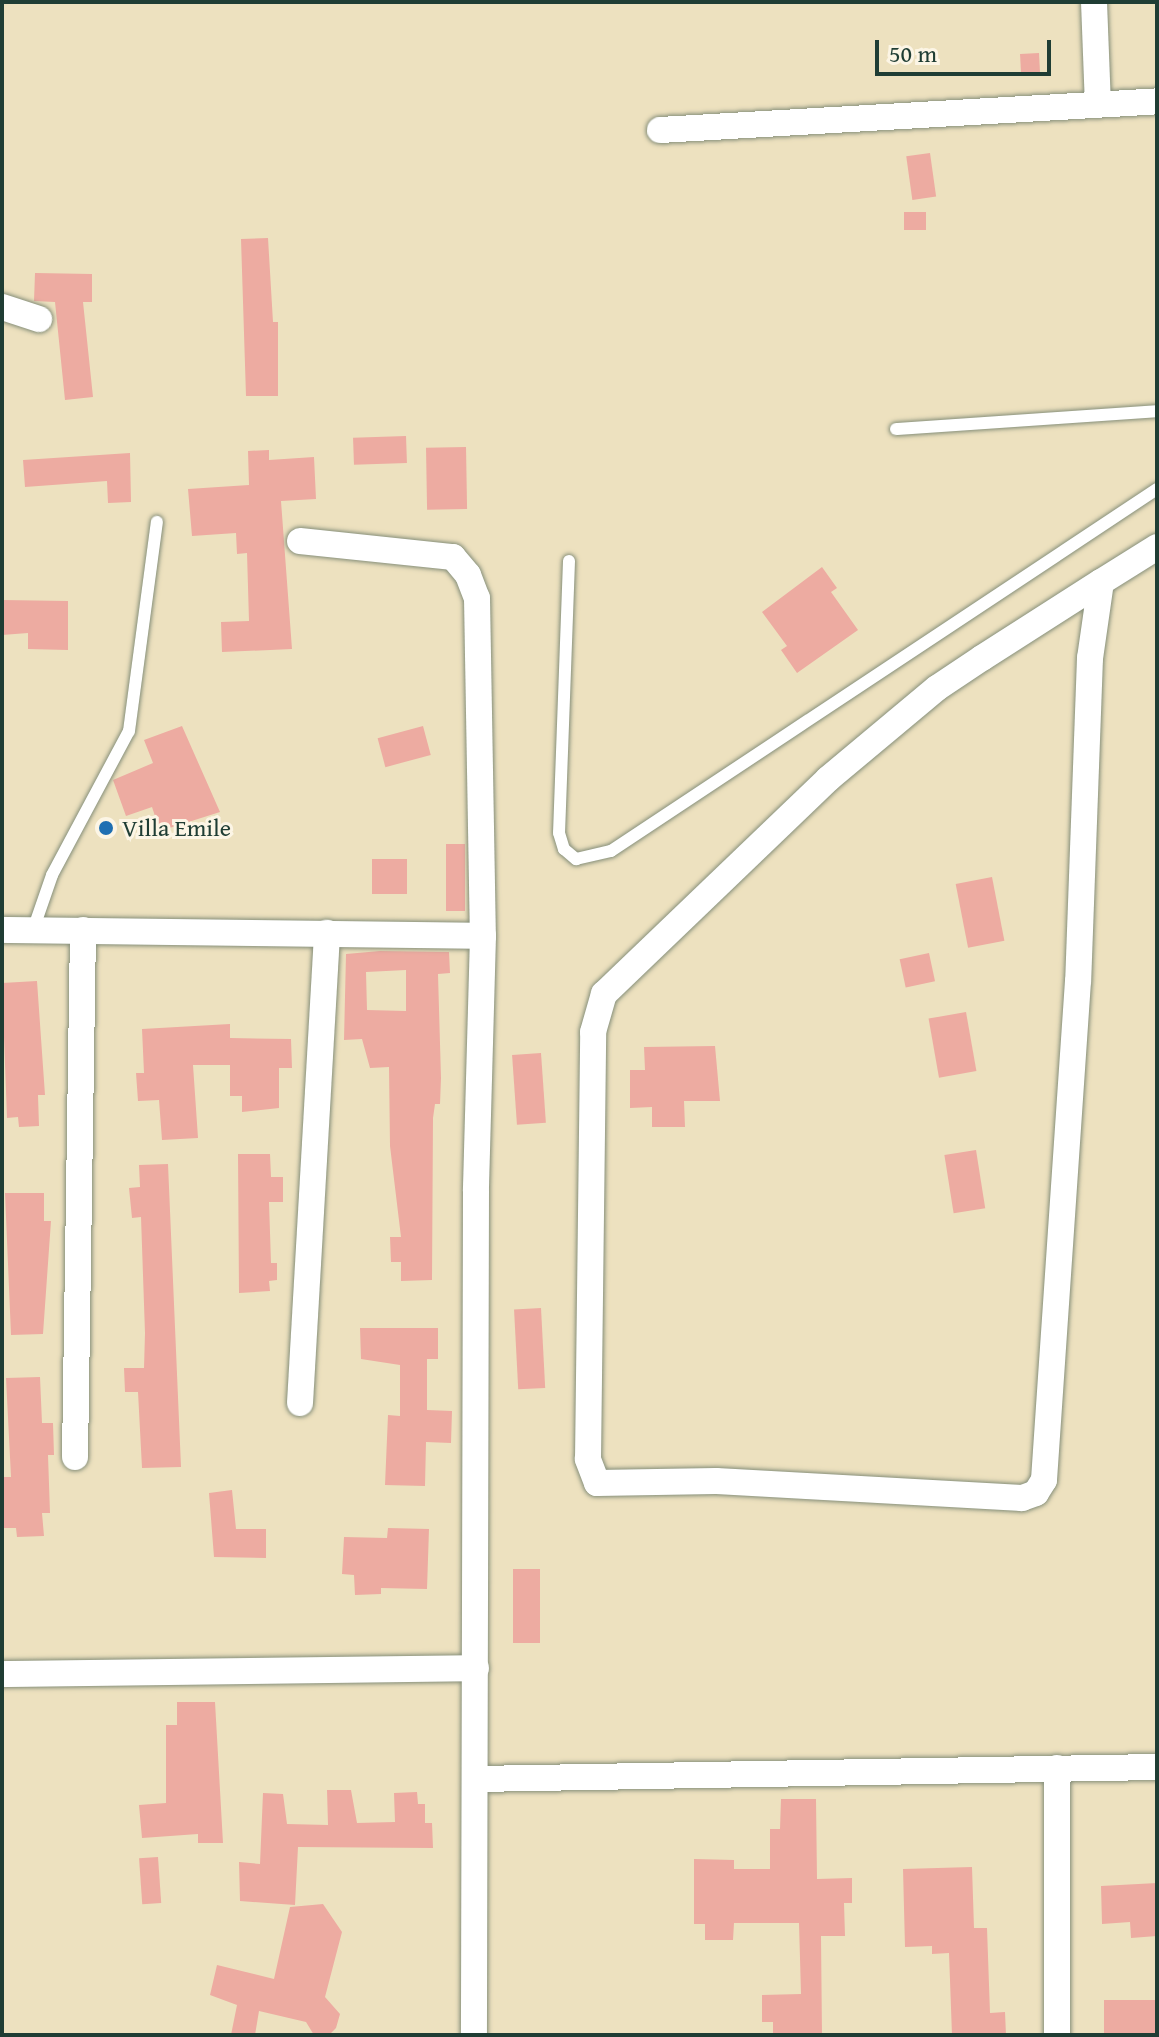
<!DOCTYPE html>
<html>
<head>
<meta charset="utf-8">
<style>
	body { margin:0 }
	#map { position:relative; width:1159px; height:2037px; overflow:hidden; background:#ede1bf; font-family:"Gentium Book Plus",serif }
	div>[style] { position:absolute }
	.building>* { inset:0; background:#edaba1; transform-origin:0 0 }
	.roads { filter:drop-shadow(0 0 2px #868f7a) drop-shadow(0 0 2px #868f7a) }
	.lane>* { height:12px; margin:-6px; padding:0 6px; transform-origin:6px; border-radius:6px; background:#fff }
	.street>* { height:26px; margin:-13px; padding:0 13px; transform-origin:13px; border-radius:13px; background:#fff }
	.dots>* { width:22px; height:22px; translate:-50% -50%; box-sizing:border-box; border:4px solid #fcf5e5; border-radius:50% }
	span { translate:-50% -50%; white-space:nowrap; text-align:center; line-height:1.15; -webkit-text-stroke:6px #fcf5e5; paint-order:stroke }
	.poi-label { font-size:24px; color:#1f3d34 }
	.left { translate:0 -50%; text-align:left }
	.frame { position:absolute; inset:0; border:4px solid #1f3d34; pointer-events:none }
	.scale { position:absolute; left:875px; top:40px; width:176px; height:36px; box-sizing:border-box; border:4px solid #1f3d34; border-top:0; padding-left:10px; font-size:24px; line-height:28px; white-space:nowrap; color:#1f3d34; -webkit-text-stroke:6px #fcf5e5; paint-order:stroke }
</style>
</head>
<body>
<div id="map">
	<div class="building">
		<i style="left:1039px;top:53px;width:21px;height:19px;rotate:87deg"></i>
		<i style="left:930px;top:153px;width:44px;height:24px;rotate:82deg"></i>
		<i style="left:904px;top:212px;width:22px;height:18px"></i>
		<i style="clip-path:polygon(268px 238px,273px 322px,278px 322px,278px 396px,246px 396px,241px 239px)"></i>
		<i style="clip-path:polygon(35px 273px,92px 274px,92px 302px,83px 302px,93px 397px,65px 400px,55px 302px,34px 301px)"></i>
		<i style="left:406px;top:436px;width:27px;height:53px;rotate:88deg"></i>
		<i style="left:466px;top:447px;width:62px;height:40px;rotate:89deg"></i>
		<i style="clip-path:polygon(269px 450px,269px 460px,314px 457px,316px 499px,281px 501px,292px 649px,222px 652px,221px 622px,249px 621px,247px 553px,237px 554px,236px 533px,192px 536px,188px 489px,249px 485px,248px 451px)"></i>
		<i style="clip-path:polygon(130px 453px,131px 502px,108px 503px,107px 481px,25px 487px,23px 460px)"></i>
		<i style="clip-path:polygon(822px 567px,837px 588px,831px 592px,858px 630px,797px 673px,781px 650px,787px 646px,762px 612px)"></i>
		<i style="clip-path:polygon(2px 600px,68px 601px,68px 650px,28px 649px,28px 633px,2px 635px)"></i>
		<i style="clip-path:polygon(182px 726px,220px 812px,160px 831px,152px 807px,126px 816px,113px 780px,153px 763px,144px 740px)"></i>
		<i style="left:423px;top:726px;width:30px;height:47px;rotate:75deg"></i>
		<i style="left:446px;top:844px;width:19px;height:67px"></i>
		<i style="left:372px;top:859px;width:35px;height:35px"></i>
		<i style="left:992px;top:877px;width:65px;height:37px;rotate:79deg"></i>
		<i style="clip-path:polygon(evenodd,380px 951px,449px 952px,450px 973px,438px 974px,441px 1078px,440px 1104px,435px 1104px,433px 1118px,432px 1280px,401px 1281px,401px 1262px,391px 1262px,390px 1237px,401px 1237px,390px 1146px,389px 1067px,370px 1068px,362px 1039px,344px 1040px,346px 954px,380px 951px,406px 970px,406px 1011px,367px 1010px,366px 972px,406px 970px)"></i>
		<i style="left:929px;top:953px;width:29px;height:30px;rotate:78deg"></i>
		<i style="clip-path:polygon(37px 981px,45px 1095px,38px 1095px,39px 1126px,19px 1127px,18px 1117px,7px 1118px,2px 983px)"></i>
		<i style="left:966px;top:1012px;width:60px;height:38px;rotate:80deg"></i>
		<i style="clip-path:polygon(230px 1024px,230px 1038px,291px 1039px,292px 1068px,279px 1068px,279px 1108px,242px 1112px,242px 1096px,230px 1096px,230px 1065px,193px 1065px,198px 1138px,162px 1140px,159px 1100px,138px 1101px,136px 1073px,144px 1073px,142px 1029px)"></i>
		<i style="clip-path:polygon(715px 1046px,720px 1101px,684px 1101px,685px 1127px,652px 1127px,652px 1107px,630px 1108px,630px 1070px,645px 1070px,644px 1047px)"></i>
		<i style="left:541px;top:1053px;width:70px;height:29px;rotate:86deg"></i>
		<i style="left:976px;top:1150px;width:59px;height:32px;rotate:81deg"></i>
		<i style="clip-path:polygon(238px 1154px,270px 1154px,271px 1177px,283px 1177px,283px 1202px,269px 1202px,271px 1263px,277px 1263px,277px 1280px,269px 1281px,270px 1291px,239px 1293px)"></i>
		<i style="clip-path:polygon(168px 1164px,181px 1467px,142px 1468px,138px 1392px,125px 1392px,124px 1368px,144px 1368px,145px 1333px,141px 1217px,132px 1218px,129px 1188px,140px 1187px,139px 1165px)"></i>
		<i style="clip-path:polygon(5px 1193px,44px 1193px,44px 1221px,51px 1221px,43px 1334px,11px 1335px)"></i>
		<i style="left:541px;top:1308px;width:80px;height:27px;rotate:87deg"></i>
		<i style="clip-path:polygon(360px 1328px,438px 1328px,438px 1359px,427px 1359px,427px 1410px,452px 1411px,451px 1443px,426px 1442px,425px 1486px,385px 1485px,388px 1415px,400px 1416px,400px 1365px,361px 1359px)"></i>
		<i style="clip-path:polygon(40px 1377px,42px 1423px,53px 1423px,54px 1455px,48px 1455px,50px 1513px,42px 1513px,44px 1536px,17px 1537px,16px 1528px,3px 1528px,2px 1477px,11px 1477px,6px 1378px)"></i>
		<i style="clip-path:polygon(232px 1490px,236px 1529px,266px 1529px,266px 1558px,214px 1557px,209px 1493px)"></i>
		<i style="clip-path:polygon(388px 1528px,429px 1529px,427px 1589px,381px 1588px,381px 1594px,355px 1595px,354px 1575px,342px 1574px,344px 1537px,387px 1538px)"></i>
		<i style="left:513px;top:1569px;width:27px;height:74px"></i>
		<i style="clip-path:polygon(177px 1702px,215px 1702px,223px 1843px,198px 1843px,198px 1834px,142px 1838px,139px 1805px,166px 1803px,166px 1725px,177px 1725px)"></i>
		<i style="clip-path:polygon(327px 1790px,351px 1790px,357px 1823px,395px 1822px,394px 1793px,417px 1792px,418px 1804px,425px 1804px,425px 1823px,432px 1823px,433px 1848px,298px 1847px,295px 1905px,240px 1901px,239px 1862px,260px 1864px,263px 1793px,283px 1794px,287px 1824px,328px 1825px)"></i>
		<i style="clip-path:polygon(781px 1799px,816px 1799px,817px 1879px,852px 1878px,852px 1903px,844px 1903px,845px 1936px,821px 1936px,822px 2035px,773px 2035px,773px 2022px,762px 2022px,762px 1995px,801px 1994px,799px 1923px,734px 1923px,733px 1940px,705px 1940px,705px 1924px,694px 1924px,694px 1859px,734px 1860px,734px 1869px,770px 1869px,770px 1829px,780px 1829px)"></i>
		<i style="left:158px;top:1857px;width:46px;height:19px;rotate:86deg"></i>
		<i style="clip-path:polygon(972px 1867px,974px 1928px,987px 1928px,990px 2013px,1005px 2012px,1006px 2035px,952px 2035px,949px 1953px,932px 1954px,932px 1946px,905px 1947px,903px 1869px)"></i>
		<i style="clip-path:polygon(1157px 1883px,1157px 1936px,1131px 1938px,1130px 1922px,1102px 1924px,1101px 1886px)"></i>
		<i style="clip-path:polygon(323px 1904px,342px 1932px,325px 1997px,340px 2014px,336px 2028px,329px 2035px,314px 2035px,306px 2022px,259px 2011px,255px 2035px,231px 2035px,237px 2005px,210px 1995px,217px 1965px,274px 1979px,290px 1907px)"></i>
		<i style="left:1157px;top:2000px;width:35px;height:53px;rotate:90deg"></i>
	</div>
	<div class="roads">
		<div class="lane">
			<i style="left:896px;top:429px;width:262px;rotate:-3.9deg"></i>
			<i style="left:569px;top:561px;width:272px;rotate:92.1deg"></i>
			<i style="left:559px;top:833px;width:17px;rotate:73deg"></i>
			<i style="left:564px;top:849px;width:16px;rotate:40deg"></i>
			<i style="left:576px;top:859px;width:36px;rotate:-13deg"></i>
			<i style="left:611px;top:851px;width:655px;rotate:-33.54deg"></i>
			<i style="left:33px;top:930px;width:58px;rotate:-70.9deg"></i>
			<i style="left:52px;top:875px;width:163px;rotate:-61.9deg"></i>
			<i style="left:129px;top:731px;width:211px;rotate:-82.4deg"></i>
		</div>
		<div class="street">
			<i style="left:1094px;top:2px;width:102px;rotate:87.8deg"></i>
			<i style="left:660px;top:130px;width:498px;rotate:-3.3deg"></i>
			<i style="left:2px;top:307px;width:39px;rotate:18deg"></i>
			<i style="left:300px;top:541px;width:154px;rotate:6deg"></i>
			<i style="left:453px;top:557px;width:23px;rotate:50deg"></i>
			<i style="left:468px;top:575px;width:25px;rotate:69deg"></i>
			<i style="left:477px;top:598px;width:338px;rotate:89deg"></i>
			<i style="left:1101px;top:582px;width:77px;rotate:98.2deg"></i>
			<i style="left:1090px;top:658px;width:323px;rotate:92.1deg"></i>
			<i style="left:1078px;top:981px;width:500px;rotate:93.9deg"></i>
			<i style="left:1044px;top:1480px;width:15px;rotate:122deg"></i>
			<i style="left:1036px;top:1493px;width:15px;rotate:160deg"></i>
			<i style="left:1022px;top:1498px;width:306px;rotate:-176.8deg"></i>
			<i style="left:716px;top:1481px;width:119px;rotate:179deg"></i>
			<i style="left:597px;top:1483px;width:26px;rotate:-111deg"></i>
			<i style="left:588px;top:1459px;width:427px;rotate:-89.3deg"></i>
			<i style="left:593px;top:1032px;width:40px;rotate:-74deg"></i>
			<i style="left:604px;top:994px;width:310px;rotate:-43.8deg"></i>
			<i style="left:828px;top:779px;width:142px;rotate:-39.9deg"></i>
			<i style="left:937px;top:688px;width:54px;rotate:-33.7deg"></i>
			<i style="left:982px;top:658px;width:141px;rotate:-32.6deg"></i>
			<i style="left:1101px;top:582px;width:66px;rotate:-32deg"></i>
			<i style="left:2px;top:930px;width:481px;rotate:0.7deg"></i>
			<i style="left:483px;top:936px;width:255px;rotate:91.6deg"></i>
			<i style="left:476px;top:1191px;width:844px;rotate:90.14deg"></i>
			<i style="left:300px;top:1403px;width:471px;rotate:-86.7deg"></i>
			<i style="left:75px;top:1457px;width:527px;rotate:-89.13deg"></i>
			<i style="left:2px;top:1674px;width:474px;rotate:-0.7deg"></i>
			<i style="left:1057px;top:1768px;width:267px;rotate:90deg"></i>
			<i style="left:476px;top:1779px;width:681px;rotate:-1.01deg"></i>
		</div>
	</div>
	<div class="dots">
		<i style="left:106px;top:828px;background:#1f6fb2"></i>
	</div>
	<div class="poi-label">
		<span class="left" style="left:122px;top:828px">Villa Emile</span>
	</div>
	<div class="frame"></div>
	<div class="scale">50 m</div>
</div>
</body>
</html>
